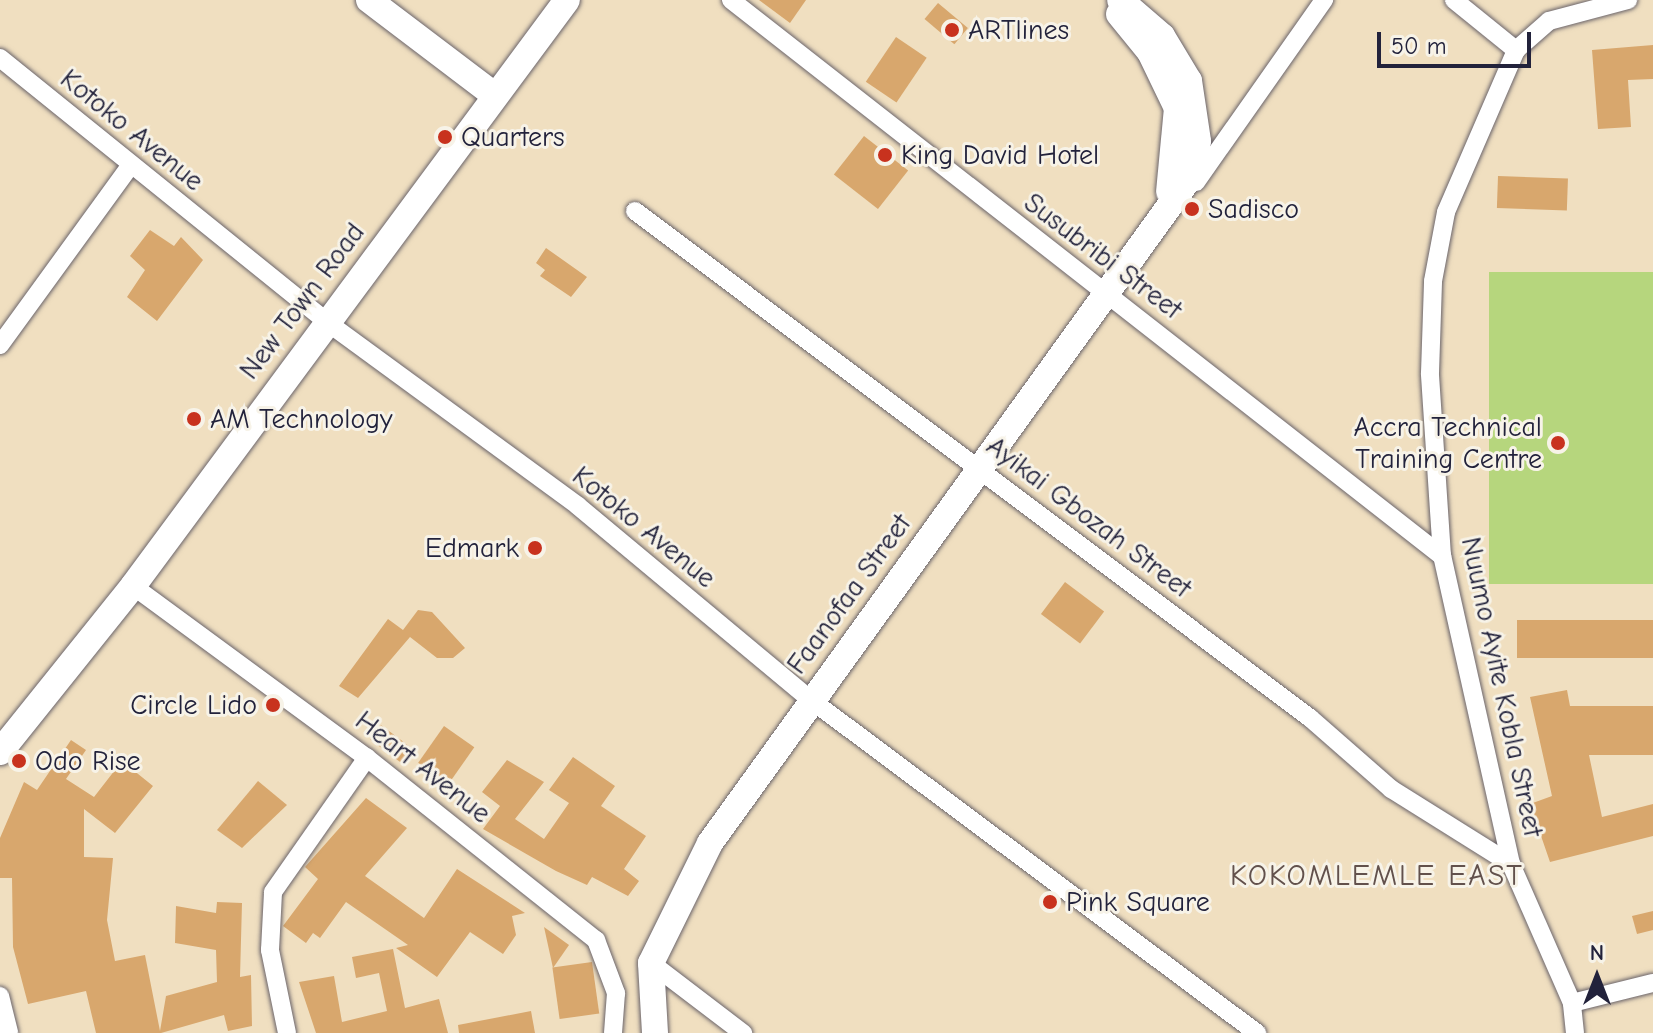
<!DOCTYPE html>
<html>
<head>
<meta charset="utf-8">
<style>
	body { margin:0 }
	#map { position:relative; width:1653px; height:1033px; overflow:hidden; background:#f0dfc0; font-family:"Comic Neue",sans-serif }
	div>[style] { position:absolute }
	.green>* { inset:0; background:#b6d67d; transform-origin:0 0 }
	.building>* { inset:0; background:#d8a76d; transform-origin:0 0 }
	.roads { filter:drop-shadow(0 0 2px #6a646a) drop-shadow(0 0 2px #6a646a) }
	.street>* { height:18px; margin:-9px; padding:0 9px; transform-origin:9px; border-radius:9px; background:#fff }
	.secondary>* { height:26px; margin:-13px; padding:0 13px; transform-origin:13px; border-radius:13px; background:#fff }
	.dots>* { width:22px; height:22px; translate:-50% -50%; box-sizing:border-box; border:4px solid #f7f3e8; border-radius:50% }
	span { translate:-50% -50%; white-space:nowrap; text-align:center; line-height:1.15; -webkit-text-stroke:6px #f7f3e8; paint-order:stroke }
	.poi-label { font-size:28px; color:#22223b }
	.left { translate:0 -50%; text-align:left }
	.right { translate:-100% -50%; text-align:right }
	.street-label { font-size:28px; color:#22223b }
	.neighbourhood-label { font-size:30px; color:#62514c; letter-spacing:2px }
	.north { position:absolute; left:1557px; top:937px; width:80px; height:80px; -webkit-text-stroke:6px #f7f3e8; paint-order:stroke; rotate:0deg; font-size:22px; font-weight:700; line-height:32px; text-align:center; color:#22223b }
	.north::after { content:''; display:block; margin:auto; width:28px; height:36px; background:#22223b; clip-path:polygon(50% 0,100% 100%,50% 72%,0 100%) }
	.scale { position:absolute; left:1377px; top:32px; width:154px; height:36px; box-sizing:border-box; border:4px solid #22223b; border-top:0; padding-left:10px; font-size:24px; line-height:28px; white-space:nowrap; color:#22223b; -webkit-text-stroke:6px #f7f3e8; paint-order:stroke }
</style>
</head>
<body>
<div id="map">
	<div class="green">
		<i style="left:1653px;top:272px;width:312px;height:164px;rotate:90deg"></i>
	</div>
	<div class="building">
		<i style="clip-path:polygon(759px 0,806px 0,790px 23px)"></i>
		<i style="left:938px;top:3px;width:39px;height:21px;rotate:40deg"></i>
		<i style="left:896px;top:37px;width:37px;height:54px;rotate:34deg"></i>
		<i style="clip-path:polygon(1653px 45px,1653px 79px,1628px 80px,1631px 127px,1598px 129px,1592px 50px)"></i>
		<i style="left:864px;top:136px;width:56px;height:49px;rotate:38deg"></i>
		<i style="left:1498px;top:176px;width:70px;height:32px;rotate:2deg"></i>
		<i style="clip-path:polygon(150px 230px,174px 246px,181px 237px,203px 260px,157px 321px,127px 297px,145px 270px,130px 256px)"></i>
		<i style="clip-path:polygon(546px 248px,587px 277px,571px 297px,540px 276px,545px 270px,536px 263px)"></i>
		<i style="left:1065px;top:582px;width:49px;height:40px;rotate:37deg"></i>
		<i style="clip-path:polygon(418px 610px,432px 612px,465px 648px,453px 658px,437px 658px,410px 637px,358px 698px,339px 686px,388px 619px,403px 630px)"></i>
		<i style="left:1653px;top:620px;width:38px;height:136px;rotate:90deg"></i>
		<i style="clip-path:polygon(1567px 690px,1570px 706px,1653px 706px,1653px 755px,1589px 755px,1602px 817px,1653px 804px,1653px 836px,1550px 862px,1530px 804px,1552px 796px,1530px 697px)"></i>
		<i style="left:381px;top:725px;width:38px;height:18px;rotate:37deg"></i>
		<i style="left:444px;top:726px;width:37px;height:45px;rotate:35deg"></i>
		<i style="clip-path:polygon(71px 740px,86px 750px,66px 779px,94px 797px,122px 761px,153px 786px,115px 833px,84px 809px,84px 857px,113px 858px,107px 920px,115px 961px,145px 955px,160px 1031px,166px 996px,217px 982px,216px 950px,175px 943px,176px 906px,216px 913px,217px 902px,242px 903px,240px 977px,251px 975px,252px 1026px,228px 1031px,224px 1015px,161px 1033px,96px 1033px,86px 991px,28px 1004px,13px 947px,12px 878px,0 878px,0 838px,24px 782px,37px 790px)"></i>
		<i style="clip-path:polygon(573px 757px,615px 786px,601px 806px,646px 836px,624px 869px,639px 881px,628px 896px,592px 877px,587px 885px,556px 871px,483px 829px,500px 806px,482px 792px,507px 760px,544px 782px,515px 819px,544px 839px,569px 803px,549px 790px)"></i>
		<i style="clip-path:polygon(258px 781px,287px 805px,242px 848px,217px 830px)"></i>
		<i style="clip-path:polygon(366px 798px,407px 828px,365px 876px,424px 918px,457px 869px,525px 913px,512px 916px,516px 935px,503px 954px,470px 932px,437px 977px,396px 948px,408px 945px,346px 902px,320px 938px,313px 933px,306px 943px,283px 926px,318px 879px,305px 867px)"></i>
		<i style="clip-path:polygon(1653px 911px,1653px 930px,1637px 934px,1632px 916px)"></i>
		<i style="clip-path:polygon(544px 927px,569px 945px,553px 968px)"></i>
		<i style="clip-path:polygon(393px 949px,405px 1008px,439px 999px,448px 1033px,316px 1033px,299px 982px,334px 976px,342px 1022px,387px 1011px,379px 973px,356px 978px,352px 957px)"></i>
		<i style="left:592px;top:962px;width:52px;height:40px;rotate:82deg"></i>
		<i style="clip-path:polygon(531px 1011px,535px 1033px,459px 1033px,458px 1025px)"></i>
	</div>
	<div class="roads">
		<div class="street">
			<i style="left:731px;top:0;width:903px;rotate:38.03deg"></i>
			<i style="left:1454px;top:0;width:80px;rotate:38.9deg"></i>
			<i style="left:0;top:58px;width:420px;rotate:38.9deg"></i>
			<i style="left:327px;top:322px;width:311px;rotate:36.2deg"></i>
			<i style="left:578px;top:506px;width:303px;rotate:39.8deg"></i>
			<i style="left:811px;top:700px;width:557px;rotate:36.75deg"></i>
			<i style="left:1196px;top:182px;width:223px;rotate:-54.9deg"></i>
			<i style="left:635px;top:211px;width:844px;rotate:36.91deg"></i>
			<i style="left:1310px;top:718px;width:108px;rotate:41.2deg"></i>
			<i style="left:1391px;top:789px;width:142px;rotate:32deg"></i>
			<i style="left:0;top:345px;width:223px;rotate:-54deg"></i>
			<i style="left:133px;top:586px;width:290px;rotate:36.3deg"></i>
			<i style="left:367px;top:758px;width:293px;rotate:38.5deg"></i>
			<i style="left:596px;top:940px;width:57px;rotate:69.3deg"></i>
			<i style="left:616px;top:993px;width:40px;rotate:94.3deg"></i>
			<i style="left:651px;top:963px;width:116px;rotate:37.3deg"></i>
			<i style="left:0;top:996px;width:38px;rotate:76deg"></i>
			<i style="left:1572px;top:1003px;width:83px;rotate:-13.9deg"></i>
			<i style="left:287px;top:1033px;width:85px;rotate:-101.6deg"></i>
			<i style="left:270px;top:950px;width:58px;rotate:-87deg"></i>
			<i style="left:273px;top:892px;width:164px;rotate:-55deg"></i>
			<i style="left:1575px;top:1033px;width:30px;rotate:-96deg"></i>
			<i style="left:1572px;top:1003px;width:152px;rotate:-113.7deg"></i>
			<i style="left:1511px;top:864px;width:316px;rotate:-102.6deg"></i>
			<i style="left:1442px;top:556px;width:183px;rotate:-93.8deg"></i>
			<i style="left:1430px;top:373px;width:92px;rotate:-88.1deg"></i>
			<i style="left:1433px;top:281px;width:70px;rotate:-79.3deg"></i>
			<i style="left:1446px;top:212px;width:176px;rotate:-66.6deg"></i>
			<i style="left:1516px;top:50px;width:44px;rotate:-41.3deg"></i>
			<i style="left:1549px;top:21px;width:82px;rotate:-14.9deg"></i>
		</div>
		<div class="secondary">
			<i style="left:369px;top:0;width:157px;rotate:37.2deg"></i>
			<i style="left:1119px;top:14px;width:49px;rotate:50.8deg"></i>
			<i style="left:1150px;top:52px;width:62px;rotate:64.3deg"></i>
			<i style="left:1177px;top:108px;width:84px;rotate:95.4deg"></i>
			<i style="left:0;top:752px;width:213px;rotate:-51.3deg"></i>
			<i style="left:133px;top:586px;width:729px;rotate:-53.48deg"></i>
			<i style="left:655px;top:1033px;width:70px;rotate:-93.3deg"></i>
			<i style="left:651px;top:963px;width:134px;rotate:-63.8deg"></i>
			<i style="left:710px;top:843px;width:827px;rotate:-54.2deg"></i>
			<i style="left:1194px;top:172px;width:31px;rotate:-83deg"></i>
			<i style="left:1198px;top:141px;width:61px;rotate:-98.5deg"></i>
			<i style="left:1189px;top:81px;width:52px;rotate:-121deg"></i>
			<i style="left:1162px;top:36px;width:55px;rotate:-139.4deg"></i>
		</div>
	</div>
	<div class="dots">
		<i style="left:952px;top:30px;background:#c8321e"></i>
		<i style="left:445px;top:137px;background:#c8321e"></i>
		<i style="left:885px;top:155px;background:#c8321e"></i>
		<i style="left:1192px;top:209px;background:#c8321e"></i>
		<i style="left:194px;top:419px;background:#c8321e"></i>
		<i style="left:1558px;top:443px;background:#c8321e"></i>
		<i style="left:535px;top:548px;background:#c8321e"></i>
		<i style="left:273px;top:705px;background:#c8321e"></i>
		<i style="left:19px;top:761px;background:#c8321e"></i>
		<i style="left:1050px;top:902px;background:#c8321e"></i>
	</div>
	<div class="poi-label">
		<span class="left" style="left:968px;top:30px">ARTlines</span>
		<span class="left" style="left:461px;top:137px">Quarters</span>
		<span class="left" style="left:901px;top:155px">King David Hotel</span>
		<span class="left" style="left:1208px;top:209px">Sadisco</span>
		<span class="left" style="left:210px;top:419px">AM Technology</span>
		<span class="right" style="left:1542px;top:443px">Accra Technical<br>Training Centre</span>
		<span class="right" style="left:519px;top:548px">Edmark</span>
		<span class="right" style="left:257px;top:705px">Circle Lido</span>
		<span class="left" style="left:35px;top:761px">Odo Rise</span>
		<span class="left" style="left:1066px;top:902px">Pink Square</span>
	</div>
	<div class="street-label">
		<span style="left:132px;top:130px;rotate:39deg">Kotoko Avenue</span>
		<span style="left:1103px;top:256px;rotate:37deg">Susubribi Street</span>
		<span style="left:302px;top:301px;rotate:-53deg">New Town Road</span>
		<span style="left:1089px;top:517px;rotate:37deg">Ayikai Gbozah Street</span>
		<span style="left:644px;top:527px;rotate:39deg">Kotoko Avenue</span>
		<span style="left:849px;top:594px;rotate:-54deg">Faanofaa Street</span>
		<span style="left:1502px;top:687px;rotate:78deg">Nuumo Ayite Kobla Street</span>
		<span style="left:423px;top:767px;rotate:38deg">Heart Avenue</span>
	</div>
	<div class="neighbourhood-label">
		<span style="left:1377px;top:876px">KOKOMLEMLE EAST</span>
	</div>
	<div class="north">N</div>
	<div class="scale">50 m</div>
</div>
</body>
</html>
